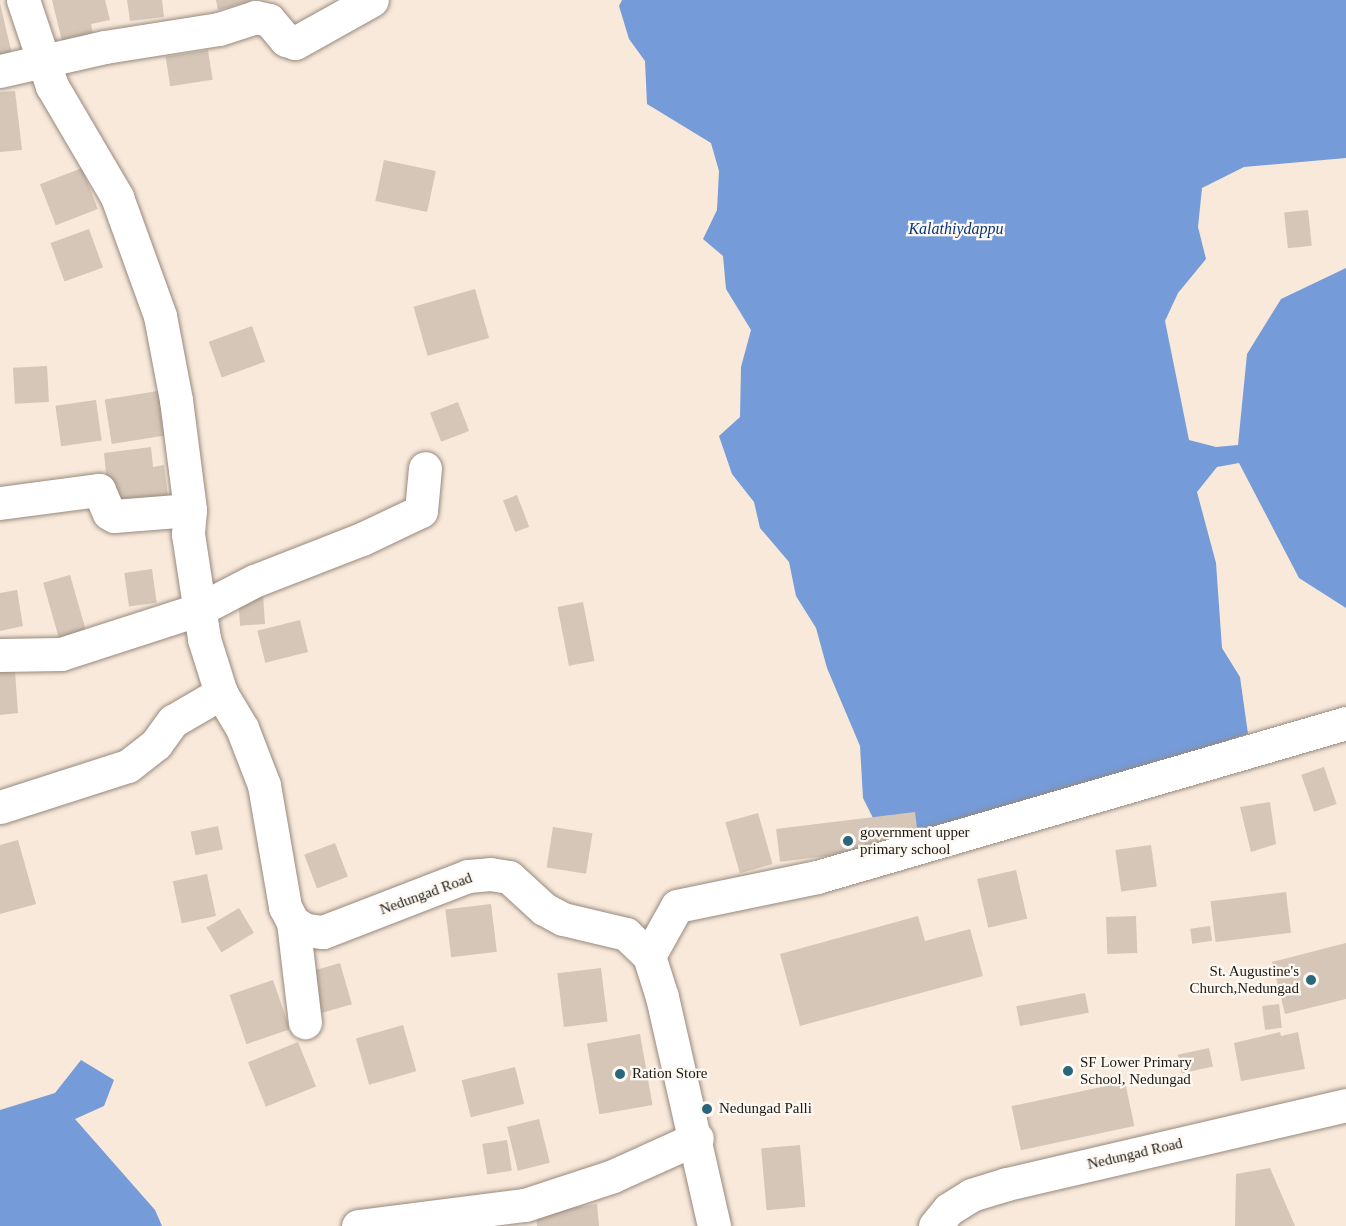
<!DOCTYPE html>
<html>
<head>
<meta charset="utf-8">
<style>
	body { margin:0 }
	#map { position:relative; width:1346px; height:1226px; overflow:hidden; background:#f8e9db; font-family:"Times New Roman",serif }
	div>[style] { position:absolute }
	.water>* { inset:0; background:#759bd8 }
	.building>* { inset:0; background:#d5c6b8; transform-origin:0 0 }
	.roads { filter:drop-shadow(0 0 2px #97897c) drop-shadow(0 0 2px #97897c) }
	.minor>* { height:33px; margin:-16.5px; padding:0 16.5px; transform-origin:16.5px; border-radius:16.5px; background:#fff }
	.major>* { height:33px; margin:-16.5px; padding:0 16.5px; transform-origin:16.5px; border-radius:16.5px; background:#fff }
	.dots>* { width:16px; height:16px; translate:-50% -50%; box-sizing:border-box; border:3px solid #fef8f2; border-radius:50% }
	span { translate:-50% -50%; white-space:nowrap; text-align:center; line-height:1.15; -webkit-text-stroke:4.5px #fef8f2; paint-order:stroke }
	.poi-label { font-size:15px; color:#1d1813 }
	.left { translate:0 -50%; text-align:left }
	.right { translate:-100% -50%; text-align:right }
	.street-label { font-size:15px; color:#1d1813 }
	.water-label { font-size:16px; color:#06367d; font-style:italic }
</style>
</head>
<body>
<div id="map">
	<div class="water">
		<i style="clip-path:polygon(622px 0,1346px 0,1346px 158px,1244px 167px,1202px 188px,1198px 227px,1206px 259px,1178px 293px,1165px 321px,1189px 440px,1216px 447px,1238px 445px,1247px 354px,1281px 299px,1346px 268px,1346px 608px,1299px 578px,1239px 463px,1217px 467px,1197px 492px,1216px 563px,1222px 648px,1240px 677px,1248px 734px,957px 828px,882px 836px,863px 798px,860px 746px,827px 668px,816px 628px,796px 596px,789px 562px,760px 528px,754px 502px,732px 474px,719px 436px,740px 417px,741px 367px,751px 330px,726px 289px,723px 256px,703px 239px,717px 210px,719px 171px,711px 143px,647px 104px,645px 61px,629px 39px,619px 6px)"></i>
		<i style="clip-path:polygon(81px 1060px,114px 1080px,104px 1106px,75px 1119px,155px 1210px,162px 1226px,0 1226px,0 1110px,55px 1093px)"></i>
	</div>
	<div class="building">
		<i style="clip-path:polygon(52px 0,105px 0,110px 20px,91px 24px,93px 34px,62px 41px)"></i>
		<i style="clip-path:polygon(127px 0,162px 0,164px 17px,130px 21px)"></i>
		<i style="clip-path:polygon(216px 0,251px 0,251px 1px,218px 10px)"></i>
		<i style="clip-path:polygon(0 3px,14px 63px,0 66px)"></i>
		<i style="left:208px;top:50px;width:30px;height:43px;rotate:81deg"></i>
		<i style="clip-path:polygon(15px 91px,22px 150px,0 152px,0 92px)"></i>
		<i style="left:384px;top:160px;width:53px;height:42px;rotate:12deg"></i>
		<i style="left:82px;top:168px;width:44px;height:45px;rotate:69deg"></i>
		<i style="left:1308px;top:210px;width:36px;height:24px;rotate:84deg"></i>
		<i style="left:89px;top:229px;width:41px;height:41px;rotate:70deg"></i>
		<i style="left:475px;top:289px;width:51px;height:64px;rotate:74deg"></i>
		<i style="left:252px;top:326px;width:38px;height:46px;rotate:70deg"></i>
		<i style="left:47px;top:366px;width:36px;height:34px;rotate:87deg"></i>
		<i style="left:158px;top:391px;width:45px;height:54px;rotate:81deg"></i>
		<i style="left:96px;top:400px;width:41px;height:41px;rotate:82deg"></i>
		<i style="left:458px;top:402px;width:31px;height:30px;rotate:69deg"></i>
		<i style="clip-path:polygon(151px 447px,153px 467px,164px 465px,168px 496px,109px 503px,104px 453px)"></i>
		<i style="left:517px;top:495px;width:34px;height:15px;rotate:69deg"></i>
		<i style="left:152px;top:569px;width:34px;height:28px;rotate:82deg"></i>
		<i style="left:70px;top:575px;width:66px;height:28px;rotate:74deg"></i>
		<i style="clip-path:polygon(17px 590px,23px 626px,0 631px,0 593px)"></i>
		<i style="left:263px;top:595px;width:29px;height:25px;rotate:86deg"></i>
		<i style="left:583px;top:602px;width:60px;height:26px;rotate:79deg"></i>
		<i style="left:300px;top:620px;width:33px;height:44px;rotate:76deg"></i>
		<i style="clip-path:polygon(15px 671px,18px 713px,0 715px,0 672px)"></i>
		<i style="left:1324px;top:767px;width:39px;height:24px;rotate:71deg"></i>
		<i style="clip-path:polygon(1270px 802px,1276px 844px,1251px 852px,1240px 807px)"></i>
		<i style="left:915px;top:812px;width:33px;height:140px;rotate:83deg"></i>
		<i style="left:758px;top:813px;width:53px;height:34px;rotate:74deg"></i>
		<i style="left:218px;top:826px;width:24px;height:28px;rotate:78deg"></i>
		<i style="left:553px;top:827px;width:40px;height:41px;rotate:9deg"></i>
		<i style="clip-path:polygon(18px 840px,36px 904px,0 914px,0 845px)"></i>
		<i style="left:335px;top:843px;width:36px;height:33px;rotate:69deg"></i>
		<i style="left:1151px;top:845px;width:42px;height:36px;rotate:82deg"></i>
		<i style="left:1016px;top:870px;width:50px;height:40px;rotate:77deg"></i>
		<i style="left:207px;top:874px;width:43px;height:35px;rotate:78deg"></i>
		<i style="left:1286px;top:892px;width:41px;height:76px;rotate:83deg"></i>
		<i style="left:491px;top:904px;width:48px;height:46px;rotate:83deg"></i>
		<i style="left:239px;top:908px;width:29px;height:38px;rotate:59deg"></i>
		<i style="clip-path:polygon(918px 916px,925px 941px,970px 929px,983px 976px,800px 1026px,780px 954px)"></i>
		<i style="left:1136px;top:916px;width:37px;height:30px;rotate:88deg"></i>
		<i style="left:1210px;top:926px;width:15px;height:20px;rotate:82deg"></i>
		<i style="clip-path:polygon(1346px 943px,1346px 999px,1285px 1014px,1272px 962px)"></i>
		<i style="left:340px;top:963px;width:43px;height:37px;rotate:74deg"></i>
		<i style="left:601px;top:968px;width:54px;height:44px;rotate:83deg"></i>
		<i style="left:273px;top:980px;width:52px;height:46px;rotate:71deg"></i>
		<i style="left:1085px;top:993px;width:20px;height:70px;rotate:79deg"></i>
		<i style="left:1279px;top:1004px;width:24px;height:17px;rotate:83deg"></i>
		<i style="left:403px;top:1025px;width:48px;height:49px;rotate:74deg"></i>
		<i style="clip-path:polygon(1280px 1032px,1281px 1036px,1298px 1032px,1305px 1069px,1241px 1081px,1234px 1043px)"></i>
		<i style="left:640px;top:1034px;width:72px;height:54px;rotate:80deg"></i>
		<i style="left:298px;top:1042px;width:48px;height:54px;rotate:68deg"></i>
		<i style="left:1209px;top:1048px;width:19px;height:32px;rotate:78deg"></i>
		<i style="left:515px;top:1067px;width:38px;height:55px;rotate:76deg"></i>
		<i style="left:1125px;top:1082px;width:45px;height:116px;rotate:78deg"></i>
		<i style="left:539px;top:1119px;width:45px;height:33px;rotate:76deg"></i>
		<i style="left:507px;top:1140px;width:31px;height:25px;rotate:81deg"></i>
		<i style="left:800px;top:1145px;width:62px;height:39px;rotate:85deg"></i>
		<i style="clip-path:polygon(1270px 1168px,1295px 1226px,1235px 1226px,1236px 1174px)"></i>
		<i style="clip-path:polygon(597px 1204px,599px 1226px,537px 1226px,536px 1213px)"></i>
	</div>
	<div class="roads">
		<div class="minor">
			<i style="left:0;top:71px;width:108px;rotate:-12.9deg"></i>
			<i style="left:105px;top:47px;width:115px;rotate:-9deg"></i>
			<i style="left:219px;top:29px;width:38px;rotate:-18deg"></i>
			<i style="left:255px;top:17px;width:14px;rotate:12deg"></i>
			<i style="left:269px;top:20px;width:26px;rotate:50deg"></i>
			<i style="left:286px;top:40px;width:9px;rotate:18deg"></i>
			<i style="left:295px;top:43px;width:88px;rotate:-29.2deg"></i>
			<i style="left:0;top:503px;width:100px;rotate:-7.5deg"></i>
			<i style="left:99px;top:490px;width:25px;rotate:67deg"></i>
			<i style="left:109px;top:513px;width:6px;rotate:31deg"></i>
			<i style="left:114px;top:516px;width:76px;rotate:-4.5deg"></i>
			<i style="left:0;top:655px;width:61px;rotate:-0.9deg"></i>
			<i style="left:61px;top:654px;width:146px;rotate:-17.9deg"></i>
			<i style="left:200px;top:609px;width:61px;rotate:-27.4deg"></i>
			<i style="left:254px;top:581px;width:116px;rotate:-21.3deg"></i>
			<i style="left:362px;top:539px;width:65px;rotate:-25.4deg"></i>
			<i style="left:421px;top:511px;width:43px;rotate:-84.7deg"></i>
			<i style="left:0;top:807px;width:134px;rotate:-17.8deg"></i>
			<i style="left:128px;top:766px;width:36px;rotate:-38deg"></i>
			<i style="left:156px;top:744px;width:29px;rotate:-54deg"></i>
			<i style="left:173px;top:721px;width:56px;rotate:-30.3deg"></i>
			<i style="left:293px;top:922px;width:101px;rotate:83.2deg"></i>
			<i style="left:649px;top:956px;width:57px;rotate:-60.8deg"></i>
			<i style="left:677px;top:906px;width:143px;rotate:-11.7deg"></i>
			<i style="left:817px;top:877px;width:551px;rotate:-16.23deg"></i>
			<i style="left:358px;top:1226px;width:168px;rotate:-7.2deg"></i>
			<i style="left:525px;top:1205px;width:93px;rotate:-18.2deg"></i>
			<i style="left:613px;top:1176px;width:92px;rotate:-24.3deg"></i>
			<i style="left:935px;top:1226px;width:22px;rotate:-51deg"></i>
			<i style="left:949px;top:1209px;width:26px;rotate:-32deg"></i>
			<i style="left:971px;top:1195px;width:38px;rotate:-17deg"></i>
			<i style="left:1007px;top:1184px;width:348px;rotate:-13.1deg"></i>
		</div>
		<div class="major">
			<i style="left:23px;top:0;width:91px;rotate:71.4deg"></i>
			<i style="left:52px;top:86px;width:129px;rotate:59.6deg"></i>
			<i style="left:117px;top:197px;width:127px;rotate:70.1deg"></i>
			<i style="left:160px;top:316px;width:86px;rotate:79.2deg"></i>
			<i style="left:176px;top:400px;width:111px;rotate:82.7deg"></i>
			<i style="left:190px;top:510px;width:24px;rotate:95deg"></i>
			<i style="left:188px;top:534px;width:106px;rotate:81.3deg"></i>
			<i style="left:204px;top:639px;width:57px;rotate:72.5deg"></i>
			<i style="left:221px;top:693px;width:41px;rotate:59deg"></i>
			<i style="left:242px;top:728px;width:61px;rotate:68.9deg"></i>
			<i style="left:264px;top:785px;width:124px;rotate:80.2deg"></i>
			<i style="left:285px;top:907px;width:17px;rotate:62deg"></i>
			<i style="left:293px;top:922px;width:15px;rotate:32deg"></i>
			<i style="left:306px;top:930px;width:17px;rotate:7deg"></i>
			<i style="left:323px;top:932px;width:155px;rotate:-21.1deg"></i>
			<i style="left:468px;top:876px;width:22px;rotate:-5deg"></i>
			<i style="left:490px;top:874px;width:19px;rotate:9deg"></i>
			<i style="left:509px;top:877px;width:47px;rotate:42.4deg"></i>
			<i style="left:544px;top:909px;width:21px;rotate:28deg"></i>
			<i style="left:563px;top:919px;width:65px;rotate:13.4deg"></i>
			<i style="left:626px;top:934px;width:32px;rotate:44deg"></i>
			<i style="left:649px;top:956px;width:43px;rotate:72.4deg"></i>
			<i style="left:662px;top:997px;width:235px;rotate:77.2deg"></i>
		</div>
	</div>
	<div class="dots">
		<i style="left:848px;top:841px;background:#2a677d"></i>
		<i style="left:1311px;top:980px;background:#2a677d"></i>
		<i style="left:1068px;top:1071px;background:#2a677d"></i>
		<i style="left:620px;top:1074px;background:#2a677d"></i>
		<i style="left:707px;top:1109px;background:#2a677d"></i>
	</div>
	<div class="poi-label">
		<span class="left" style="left:860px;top:841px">government upper<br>primary school</span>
		<span class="right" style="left:1299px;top:980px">St. Augustine's<br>Church,Nedungad</span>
		<span class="left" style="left:1080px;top:1071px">SF Lower Primary<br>School, Nedungad</span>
		<span class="left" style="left:632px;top:1074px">Ration Store</span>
		<span class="left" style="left:719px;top:1109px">Nedungad Palli</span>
	</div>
	<div class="street-label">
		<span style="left:426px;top:894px;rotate:-20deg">Nedungad Road</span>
		<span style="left:1135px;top:1154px;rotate:-13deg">Nedungad Road</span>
	</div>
	<div class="water-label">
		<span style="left:956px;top:229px">Kalathiydappu</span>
	</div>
</div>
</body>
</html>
